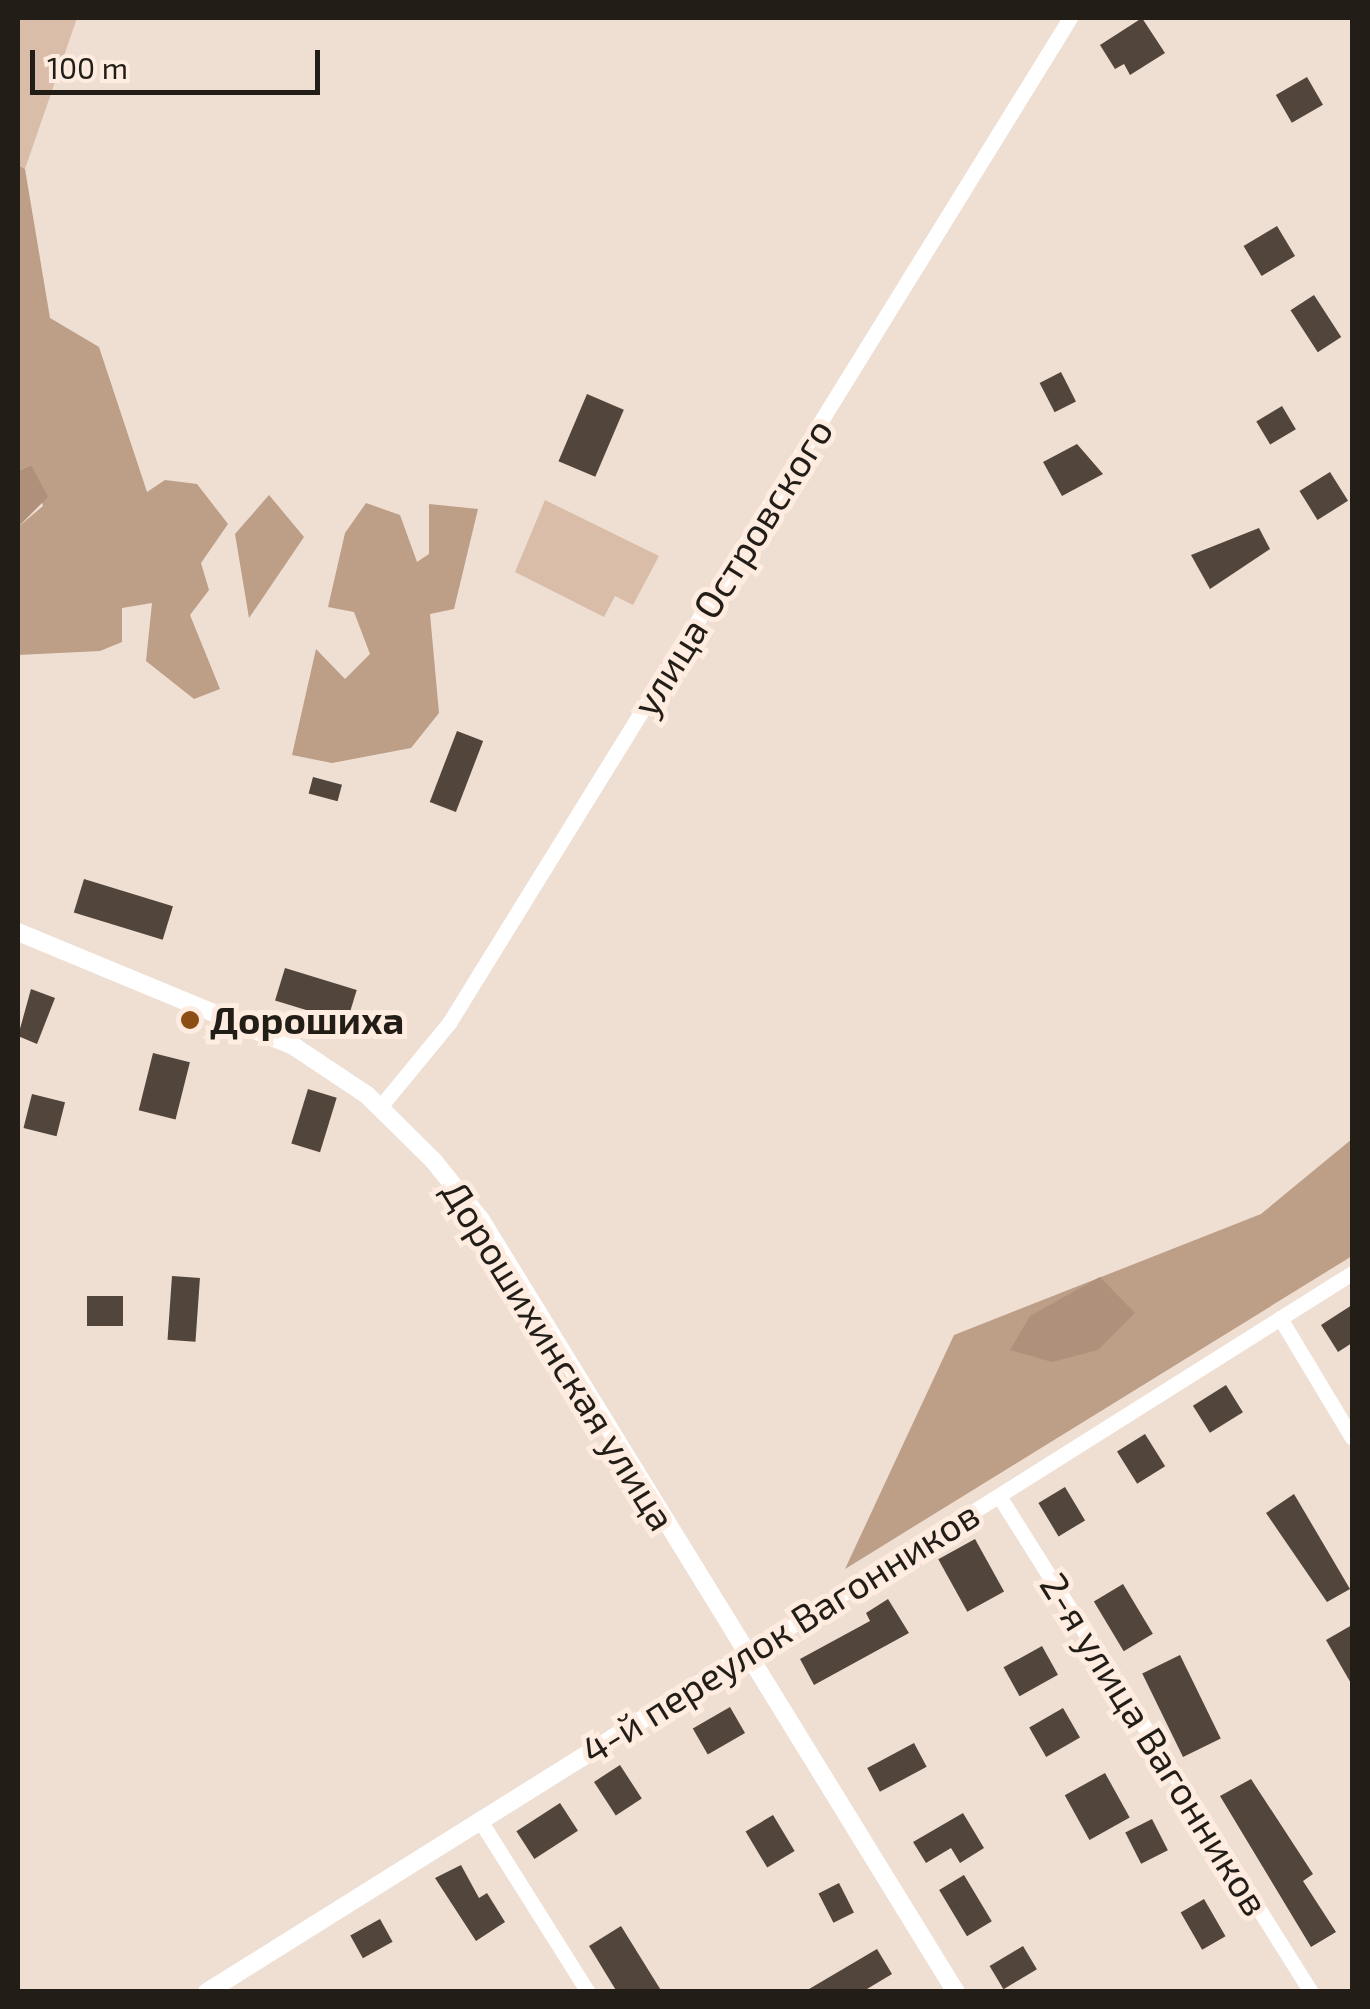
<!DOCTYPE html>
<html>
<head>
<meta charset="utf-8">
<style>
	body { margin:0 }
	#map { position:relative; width:1370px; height:2009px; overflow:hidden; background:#efded2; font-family:"Exo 2",sans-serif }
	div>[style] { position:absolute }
	.green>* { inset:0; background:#dabda8 }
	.forest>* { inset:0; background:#bd9e87 }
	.water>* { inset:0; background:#af907a }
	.building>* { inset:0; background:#52453b; transform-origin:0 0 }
	.minor>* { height:15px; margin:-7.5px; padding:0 7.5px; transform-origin:7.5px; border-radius:7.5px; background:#fff }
	.tertiary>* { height:18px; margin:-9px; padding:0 9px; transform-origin:9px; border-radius:9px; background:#fff }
	.dots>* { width:28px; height:28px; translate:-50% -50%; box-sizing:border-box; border:5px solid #fdecdf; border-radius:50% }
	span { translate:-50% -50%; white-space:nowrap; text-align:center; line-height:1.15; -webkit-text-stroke:10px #fdecdf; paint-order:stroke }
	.street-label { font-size:38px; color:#231d18 }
	.poi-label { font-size:38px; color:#231d18; font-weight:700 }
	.left { translate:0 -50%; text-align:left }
	.frame { position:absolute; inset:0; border:20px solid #231d18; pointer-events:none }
	.scale { position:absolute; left:30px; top:50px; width:290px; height:45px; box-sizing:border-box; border:5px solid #231d18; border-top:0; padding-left:12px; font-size:30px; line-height:35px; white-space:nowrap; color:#231d18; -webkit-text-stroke:8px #fdecdf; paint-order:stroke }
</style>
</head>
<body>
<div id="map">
	<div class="green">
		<i style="clip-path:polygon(18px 18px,77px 18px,25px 169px,18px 165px)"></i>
		<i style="clip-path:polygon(545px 500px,659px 556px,633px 605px,615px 596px,604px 617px,515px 572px)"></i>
	</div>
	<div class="forest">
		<i style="clip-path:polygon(18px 165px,25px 169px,50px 318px,99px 347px,147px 492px,165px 480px,197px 484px,228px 524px,201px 563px,209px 590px,190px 615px,220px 689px,194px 699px,146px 661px,152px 603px,122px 608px,122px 642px,100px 651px,18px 655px,18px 527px,43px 506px,31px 465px,18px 471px)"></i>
		<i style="clip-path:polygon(269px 495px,304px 537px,249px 618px,235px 534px)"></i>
		<i style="clip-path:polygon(366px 503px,400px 515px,417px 562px,429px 554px,429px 504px,478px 509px,454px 609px,430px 614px,439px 713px,411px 748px,332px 763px,292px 755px,316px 649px,345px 679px,370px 654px,354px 612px,328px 607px,345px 533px)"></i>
		<i style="clip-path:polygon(1352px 1139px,1352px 1256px,845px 1569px,954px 1335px,1261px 1214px)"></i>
	</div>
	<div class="water">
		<i style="clip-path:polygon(31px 465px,48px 497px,18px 527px,18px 471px)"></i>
		<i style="clip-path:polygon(1100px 1277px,1135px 1313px,1098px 1350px,1052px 1362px,1010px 1350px,1030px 1316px)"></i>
	</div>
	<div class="building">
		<i style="clip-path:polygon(1142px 18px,1165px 53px,1130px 75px,1124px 64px,1115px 69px,1100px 45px)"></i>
		<i style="left:1307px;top:77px;width:32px;height:36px;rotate:60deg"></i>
		<i style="left:1277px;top:226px;width:35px;height:39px;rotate:59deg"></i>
		<i style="left:1314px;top:295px;width:50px;height:28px;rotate:57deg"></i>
		<i style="left:1061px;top:372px;width:33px;height:24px;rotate:63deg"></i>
		<i style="left:587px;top:394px;width:40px;height:73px;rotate:23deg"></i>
		<i style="left:1282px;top:406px;width:27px;height:30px;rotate:59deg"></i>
		<i style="clip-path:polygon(1077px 444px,1103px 474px,1062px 496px,1043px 462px)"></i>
		<i style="left:1330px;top:472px;width:34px;height:36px;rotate:58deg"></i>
		<i style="clip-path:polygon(1259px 528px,1270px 549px,1210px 589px,1191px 555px)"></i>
		<i style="left:457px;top:731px;width:28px;height:76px;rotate:21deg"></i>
		<i style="left:313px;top:777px;width:30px;height:17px;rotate:15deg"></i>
		<i style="left:84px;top:879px;width:93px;height:35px;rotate:17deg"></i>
		<i style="left:285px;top:968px;width:75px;height:34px;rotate:17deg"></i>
		<i style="clip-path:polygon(31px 989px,55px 998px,37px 1044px,18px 1036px)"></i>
		<i style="left:153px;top:1053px;width:38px;height:59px;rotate:14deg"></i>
		<i style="left:308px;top:1089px;width:30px;height:57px;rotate:17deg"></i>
		<i style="left:32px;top:1094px;width:34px;height:35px;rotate:14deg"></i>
		<i style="left:172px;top:1276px;width:28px;height:64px;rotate:4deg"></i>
		<i style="left:87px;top:1296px;width:36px;height:30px"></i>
		<i style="clip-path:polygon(1352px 1305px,1352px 1343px,1338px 1352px,1321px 1325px)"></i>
		<i style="left:1226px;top:1385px;width:32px;height:39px;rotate:58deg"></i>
		<i style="left:1145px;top:1434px;width:38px;height:33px;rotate:58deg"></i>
		<i style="left:1065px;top:1487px;width:39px;height:31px;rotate:59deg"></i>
		<i style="clip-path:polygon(1294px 1494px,1350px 1589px,1327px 1602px,1266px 1513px)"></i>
		<i style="left:975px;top:1539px;width:60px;height:42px;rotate:61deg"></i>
		<i style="left:1123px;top:1584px;width:58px;height:34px;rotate:59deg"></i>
		<i style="clip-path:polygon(888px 1599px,909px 1633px,814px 1685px,800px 1659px,870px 1621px,866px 1613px)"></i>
		<i style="clip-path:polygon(1352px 1625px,1352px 1685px,1326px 1640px)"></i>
		<i style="left:1042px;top:1646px;width:33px;height:44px;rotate:61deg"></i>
		<i style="left:1180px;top:1655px;width:93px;height:42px;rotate:64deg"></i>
		<i style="left:730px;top:1707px;width:30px;height:43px;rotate:60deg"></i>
		<i style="left:1063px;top:1708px;width:34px;height:39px;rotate:60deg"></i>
		<i style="left:914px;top:1743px;width:27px;height:53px;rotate:62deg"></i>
		<i style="left:620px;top:1765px;width:40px;height:31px;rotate:57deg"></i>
		<i style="left:1105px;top:1773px;width:51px;height:46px;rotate:61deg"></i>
		<i style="clip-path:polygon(1251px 1779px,1313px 1874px,1303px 1881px,1336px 1932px,1311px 1947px,1220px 1796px)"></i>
		<i style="left:560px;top:1803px;width:33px;height:52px;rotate:57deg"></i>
		<i style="clip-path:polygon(963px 1813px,984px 1848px,960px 1863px,951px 1848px,926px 1863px,913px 1842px)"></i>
		<i style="left:773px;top:1815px;width:42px;height:32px;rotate:59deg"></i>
		<i style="left:1152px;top:1819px;width:35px;height:30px;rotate:63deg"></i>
		<i style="clip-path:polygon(461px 1865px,479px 1898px,487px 1893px,505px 1922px,476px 1941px,435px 1878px)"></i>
		<i style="left:964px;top:1875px;width:54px;height:29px;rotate:59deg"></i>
		<i style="left:839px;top:1883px;width:33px;height:23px;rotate:63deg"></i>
		<i style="left:1204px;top:1899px;width:43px;height:27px;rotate:60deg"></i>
		<i style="left:380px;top:1919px;width:26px;height:34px;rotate:61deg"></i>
		<i style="clip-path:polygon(621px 1926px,662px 1992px,617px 1992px,589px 1946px)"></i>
		<i style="left:1023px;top:1946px;width:27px;height:39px;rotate:59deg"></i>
		<i style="clip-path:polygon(877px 1949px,892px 1974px,862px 1992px,804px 1992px)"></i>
	</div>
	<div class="minor">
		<i style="left:380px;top:1107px;width:109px;rotate:-50.6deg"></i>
		<i style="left:449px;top:1023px;width:1181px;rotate:-58.29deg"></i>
		<i style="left:1280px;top:1318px;width:140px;rotate:59deg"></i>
		<i style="left:999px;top:1496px;width:586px;rotate:57.83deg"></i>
		<i style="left:747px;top:1654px;width:715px;rotate:-32.2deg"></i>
		<i style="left:479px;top:1819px;width:204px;rotate:57.8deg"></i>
	</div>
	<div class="tertiary">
		<i style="left:18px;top:932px;width:300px;rotate:22.5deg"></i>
		<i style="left:295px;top:1047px;width:87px;rotate:33.7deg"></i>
		<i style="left:367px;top:1095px;width:93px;rotate:44.6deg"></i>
		<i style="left:433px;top:1160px;width:77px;rotate:51.3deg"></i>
		<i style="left:481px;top:1220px;width:906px;rotate:58.4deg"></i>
		<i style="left:207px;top:1992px;width:637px;rotate:-32.04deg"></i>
	</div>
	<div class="dots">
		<i style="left:190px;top:1020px;background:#8c4e12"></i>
	</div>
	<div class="street-label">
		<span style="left:732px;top:567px;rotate:-58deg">улица Островского</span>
		<span style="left:559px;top:1355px;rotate:58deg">Дорошихинская улица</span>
		<span style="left:780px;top:1632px;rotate:-32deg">4-й переулок Вагонников</span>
		<span style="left:1155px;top:1744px;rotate:58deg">2-я улица Вагонников</span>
	</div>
	<div class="poi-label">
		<span class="left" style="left:210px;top:1020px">Дорошиха</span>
	</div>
	<div class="frame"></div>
	<div class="scale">100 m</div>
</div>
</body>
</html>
